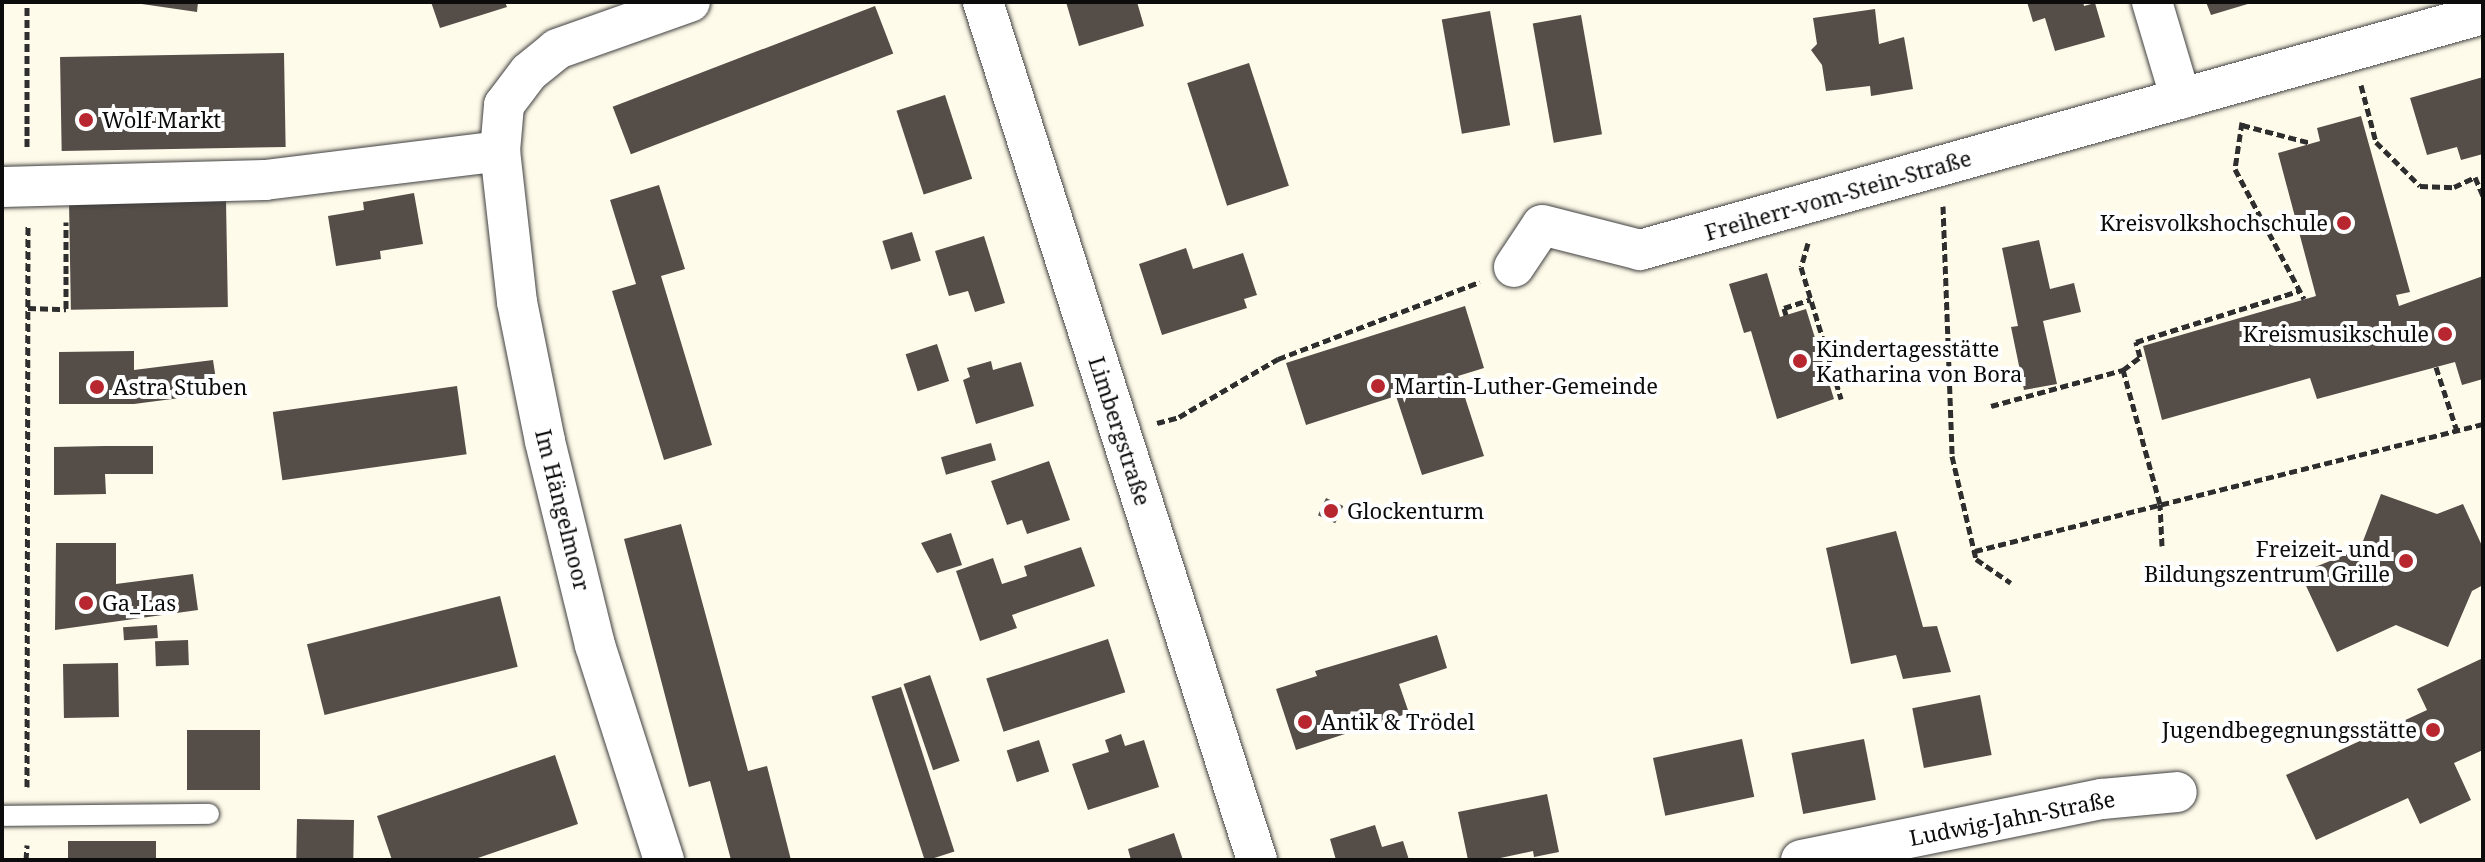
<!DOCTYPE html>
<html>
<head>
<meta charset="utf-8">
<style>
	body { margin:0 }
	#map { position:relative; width:2485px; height:862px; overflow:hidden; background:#fffbea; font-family:"Noto Serif",serif }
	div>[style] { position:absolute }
	.building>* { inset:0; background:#544d48; transform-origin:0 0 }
	.path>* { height:5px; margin-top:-2.5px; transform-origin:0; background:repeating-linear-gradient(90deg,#2e2e2e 0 8px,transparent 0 12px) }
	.roads { filter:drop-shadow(0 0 2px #3f3f3f) drop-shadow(0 0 2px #3f3f3f) }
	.service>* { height:20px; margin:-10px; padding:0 10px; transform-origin:10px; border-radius:10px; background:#fff }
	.minor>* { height:40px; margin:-20px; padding:0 20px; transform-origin:20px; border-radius:20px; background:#fff }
	.dots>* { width:22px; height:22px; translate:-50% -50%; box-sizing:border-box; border:4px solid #fff; border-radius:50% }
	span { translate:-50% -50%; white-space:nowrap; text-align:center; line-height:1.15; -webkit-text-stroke:8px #fff; paint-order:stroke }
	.poi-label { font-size:22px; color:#0c0c0c }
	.left { translate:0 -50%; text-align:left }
	.right { translate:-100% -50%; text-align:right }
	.street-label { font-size:22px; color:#0c0c0c }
	.frame { position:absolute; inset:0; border:4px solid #0c0c0c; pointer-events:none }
</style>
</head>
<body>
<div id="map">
	<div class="building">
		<i style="clip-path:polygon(128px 2px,198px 2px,197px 12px)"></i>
		<i style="clip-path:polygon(431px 2px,505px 2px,507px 7px,440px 28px)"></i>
		<i style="clip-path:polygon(1066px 2px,1137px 2px,1144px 26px,1079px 46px)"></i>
		<i style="clip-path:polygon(2027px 2px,2083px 2px,2084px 6px,2095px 3px,2105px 37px,2055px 51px,2045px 18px,2033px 22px)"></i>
		<i style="clip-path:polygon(2206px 2px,2251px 2px,2251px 3px,2211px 15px)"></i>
		<i style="left:875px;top:6px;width:51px;height:281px;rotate:69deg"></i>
		<i style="clip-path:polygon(1875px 9px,1879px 44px,1904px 37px,1913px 89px,1871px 96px,1870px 86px,1826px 91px,1822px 65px,1811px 50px,1817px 44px,1813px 18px)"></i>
		<i style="left:1490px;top:11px;width:116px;height:49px;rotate:80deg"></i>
		<i style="left:1581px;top:15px;width:121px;height:49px;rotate:80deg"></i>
		<i style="left:284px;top:53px;width:94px;height:224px;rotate:89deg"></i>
		<i style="left:1249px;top:63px;width:129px;height:65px;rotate:72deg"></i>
		<i style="clip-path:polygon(2483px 77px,2483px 154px,2461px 160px,2457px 147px,2427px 155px,2410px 98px)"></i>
		<i style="left:945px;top:95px;width:88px;height:51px;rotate:72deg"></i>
		<i style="clip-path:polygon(2361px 116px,2410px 292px,2396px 295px,2399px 306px,2483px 276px,2483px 379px,2462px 385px,2455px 362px,2317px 399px,2310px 378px,2162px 420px,2143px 346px,2316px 296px,2278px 153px,2320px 141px,2317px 128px)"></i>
		<i style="clip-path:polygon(659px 185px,685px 269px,661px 276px,712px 445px,664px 460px,612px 291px,636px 284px,610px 200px)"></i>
		<i style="clip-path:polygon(414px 193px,423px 244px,380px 251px,381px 259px,336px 266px,328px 216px,364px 210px,363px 202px)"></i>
		<i style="left:226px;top:200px;width:107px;height:157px;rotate:89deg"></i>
		<i style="left:912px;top:232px;width:30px;height:31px;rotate:73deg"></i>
		<i style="clip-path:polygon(984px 236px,1005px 303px,975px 312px,968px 291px,949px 296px,935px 251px)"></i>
		<i style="clip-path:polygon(2039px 240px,2050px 289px,2074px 283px,2081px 312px,2043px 321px,2057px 384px,2024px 390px,2011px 327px,2018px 326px,2002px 248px)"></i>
		<i style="clip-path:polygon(1186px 248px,1193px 269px,1243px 253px,1257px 295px,1244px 299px,1247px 308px,1162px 335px,1139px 264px)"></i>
		<i style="clip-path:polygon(1767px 273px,1780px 317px,1806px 309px,1834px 399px,1777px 419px,1751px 331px,1744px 333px,1729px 284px)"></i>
		<i style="clip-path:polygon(1465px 306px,1484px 368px,1458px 376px,1484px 456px,1422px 475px,1396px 396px,1306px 425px,1286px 363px)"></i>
		<i style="left:937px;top:344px;width:39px;height:33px;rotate:72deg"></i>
		<i style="clip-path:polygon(134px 351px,134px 370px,213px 360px,218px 393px,134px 404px,59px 404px,59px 352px)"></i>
		<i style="clip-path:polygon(991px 361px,993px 370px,1021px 362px,1034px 406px,976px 424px,963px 380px,970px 377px,967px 368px)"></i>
		<i style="left:457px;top:386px;width:69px;height:186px;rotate:82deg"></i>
		<i style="left:991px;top:443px;width:18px;height:52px;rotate:74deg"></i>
		<i style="clip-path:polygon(105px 446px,153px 446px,153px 474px,105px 474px,106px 494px,54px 495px,54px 447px)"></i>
		<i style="clip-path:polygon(1049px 461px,1070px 520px,1027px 534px,1022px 520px,1007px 525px,991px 481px)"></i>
		<i style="clip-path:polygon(2381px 494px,2437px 514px,2463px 504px,2483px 548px,2483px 585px,2472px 591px,2448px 647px,2396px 625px,2337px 652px,2300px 573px,2360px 549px)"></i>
		<i style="left:1326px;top:498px;width:19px;height:19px;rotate:25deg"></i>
		<i style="clip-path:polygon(681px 524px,748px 771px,767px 766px,791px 860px,731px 860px,710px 781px,689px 787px,624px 539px)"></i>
		<i style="clip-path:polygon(1896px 531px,1923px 627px,1937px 626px,1951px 672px,1903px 679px,1896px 655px,1851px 664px,1826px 548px)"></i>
		<i style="clip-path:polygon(951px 533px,962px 565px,937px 573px,921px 543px)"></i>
		<i style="clip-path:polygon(56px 543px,116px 543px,116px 584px,193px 574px,198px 610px,55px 630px)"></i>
		<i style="clip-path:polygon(1081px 547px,1095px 586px,1012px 615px,1017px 628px,980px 641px,956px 571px,993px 558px,1002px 584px,1027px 576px,1024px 566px)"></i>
		<i style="left:500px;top:596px;width:73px;height:199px;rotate:76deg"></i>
		<i style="left:157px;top:625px;width:13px;height:34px;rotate:86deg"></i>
		<i style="clip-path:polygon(1437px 635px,1447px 668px,1399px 684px,1409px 713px,1296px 750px,1276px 689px,1317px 676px,1315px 671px)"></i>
		<i style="left:1108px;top:639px;width:56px;height:128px;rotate:72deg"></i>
		<i style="left:188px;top:640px;width:25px;height:33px;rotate:88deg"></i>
		<i style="clip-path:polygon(2483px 658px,2483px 750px,2454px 763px,2471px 800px,2420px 824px,2408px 798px,2316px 840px,2286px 775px,2427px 710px,2417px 689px)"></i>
		<i style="left:118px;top:663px;width:54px;height:55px;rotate:89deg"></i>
		<i style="left:930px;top:675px;width:91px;height:28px;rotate:71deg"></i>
		<i style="left:901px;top:687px;width:173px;height:31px;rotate:72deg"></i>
		<i style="left:1980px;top:695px;width:61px;height:69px;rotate:79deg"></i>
		<i style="left:187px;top:730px;width:73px;height:60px"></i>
		<i style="clip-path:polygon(1121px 734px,1125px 746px,1144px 740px,1159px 787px,1088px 810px,1072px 764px,1109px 752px,1105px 740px)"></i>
		<i style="left:1742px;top:739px;width:59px;height:91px;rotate:78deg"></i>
		<i style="left:1864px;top:739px;width:62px;height:74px;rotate:79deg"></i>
		<i style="left:1039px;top:740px;width:33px;height:34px;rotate:72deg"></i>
		<i style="clip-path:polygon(555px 755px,578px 824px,472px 860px,392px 860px,377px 816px)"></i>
		<i style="clip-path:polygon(1547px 794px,1559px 852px,1534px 857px,1533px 851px,1491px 860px,1468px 860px,1458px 812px)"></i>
		<i style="left:297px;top:819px;width:57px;height:41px;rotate:1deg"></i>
		<i style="clip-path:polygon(1375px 825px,1382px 847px,1403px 841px,1409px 860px,1336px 860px,1330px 839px)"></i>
		<i style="clip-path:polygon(1174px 833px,1183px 860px,1131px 860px,1128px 849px)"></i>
		<i style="left:156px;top:841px;width:19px;height:88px;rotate:90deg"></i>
	</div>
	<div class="path">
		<i style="left:2361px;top:85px;width:59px;rotate:75.3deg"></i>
		<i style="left:2376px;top:142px;width:62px;rotate:45deg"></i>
		<i style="left:2420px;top:186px;width:34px;rotate:2deg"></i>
		<i style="left:2454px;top:187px;width:23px;rotate:-25deg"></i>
		<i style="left:2475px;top:177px;width:21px;rotate:67deg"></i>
		<i style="left:2242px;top:122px;width:48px;rotate:98.5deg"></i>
		<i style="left:2235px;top:169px;width:147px;rotate:62deg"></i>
		<i style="left:2242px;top:125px;width:71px;rotate:14.6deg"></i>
		<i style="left:27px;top:147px;width:145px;rotate:-90deg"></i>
		<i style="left:1943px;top:206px;width:250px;rotate:87.9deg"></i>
		<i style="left:1952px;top:456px;width:106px;rotate:76.9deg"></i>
		<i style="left:1976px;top:559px;width:42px;rotate:34.4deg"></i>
		<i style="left:1808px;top:243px;width:25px;rotate:106deg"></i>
		<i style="left:1801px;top:267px;width:138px;rotate:73.1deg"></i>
		<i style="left:28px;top:308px;width:38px;rotate:2deg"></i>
		<i style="left:66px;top:309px;width:87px;rotate:-90deg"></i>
		<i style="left:1786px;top:315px;width:7px;rotate:-106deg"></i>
		<i style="left:1784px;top:308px;width:28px;rotate:-18deg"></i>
		<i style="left:2436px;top:367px;width:67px;rotate:71.8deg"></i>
		<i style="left:1991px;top:406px;width:137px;rotate:-15.3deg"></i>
		<i style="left:1157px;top:423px;width:23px;rotate:-15deg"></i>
		<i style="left:1179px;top:417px;width:115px;rotate:-30.4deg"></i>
		<i style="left:1278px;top:359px;width:216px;rotate:-20.9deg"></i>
		<i style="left:2162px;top:546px;width:42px;rotate:-92.7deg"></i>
		<i style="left:2160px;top:504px;width:139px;rotate:-105.4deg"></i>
		<i style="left:2123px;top:370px;width:21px;rotate:-37deg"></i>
		<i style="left:2140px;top:357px;width:16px;rotate:-105deg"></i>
		<i style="left:2136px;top:342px;width:171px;rotate:-17.4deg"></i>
		<i style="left:1975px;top:551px;width:524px;rotate:-14.04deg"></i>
		<i style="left:27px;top:787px;width:562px;rotate:-89.9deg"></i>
		<i style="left:26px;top:860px;width:15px;rotate:-86deg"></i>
	</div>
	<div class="roads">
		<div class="service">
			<i style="left:2px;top:816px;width:207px;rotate:-0.6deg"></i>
		</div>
		<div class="minor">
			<i style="left:983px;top:2px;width:901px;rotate:72.29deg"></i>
			<i style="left:2152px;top:2px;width:101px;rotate:73.4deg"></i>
			<i style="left:2px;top:187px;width:263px;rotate:-1.5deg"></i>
			<i style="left:265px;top:180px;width:237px;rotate:-7deg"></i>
			<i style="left:1514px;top:267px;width:50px;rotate:-56.3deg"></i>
			<i style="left:1542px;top:225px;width:101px;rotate:14.3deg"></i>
			<i style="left:1640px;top:250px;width:875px;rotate:-15.64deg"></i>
			<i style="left:664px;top:860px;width:226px;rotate:-107.8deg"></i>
			<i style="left:595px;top:645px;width:210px;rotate:-103.8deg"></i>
			<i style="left:545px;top:441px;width:142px;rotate:-101.4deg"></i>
			<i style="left:517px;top:302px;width:152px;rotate:-96.4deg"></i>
			<i style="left:500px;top:151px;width:46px;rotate:-85deg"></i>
			<i style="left:504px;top:105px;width:41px;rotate:-52.9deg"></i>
			<i style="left:529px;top:72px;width:36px;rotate:-39deg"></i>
			<i style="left:557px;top:49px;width:141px;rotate:-19.5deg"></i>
			<i style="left:1801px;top:860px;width:307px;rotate:-11.5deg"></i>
			<i style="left:2102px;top:799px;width:75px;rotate:-5.3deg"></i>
		</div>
	</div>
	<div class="dots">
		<i style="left:86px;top:120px;background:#b8272f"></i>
		<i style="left:2344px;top:223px;background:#b8272f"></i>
		<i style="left:2445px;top:334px;background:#b8272f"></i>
		<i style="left:1800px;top:361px;background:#b8272f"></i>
		<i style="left:1378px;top:386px;background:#b8272f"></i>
		<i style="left:97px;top:387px;background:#b8272f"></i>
		<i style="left:1331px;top:511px;background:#b8272f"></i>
		<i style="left:2406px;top:561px;background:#b8272f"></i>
		<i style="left:86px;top:603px;background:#b8272f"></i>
		<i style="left:1305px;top:722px;background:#b8272f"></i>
		<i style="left:2433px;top:730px;background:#b8272f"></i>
	</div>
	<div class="poi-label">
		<span class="left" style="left:102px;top:120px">Wolf Markt</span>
		<span class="right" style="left:2328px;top:223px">Kreisvolkshochschule</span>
		<span class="right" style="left:2429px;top:334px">Kreismusikschule</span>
		<span class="left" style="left:1816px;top:361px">Kindertagesstätte<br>Katharina von Bora</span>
		<span class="left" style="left:1394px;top:386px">Martin-Luther-Gemeinde</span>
		<span class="left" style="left:113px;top:387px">Astra Stuben</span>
		<span class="left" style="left:1347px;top:511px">Glockenturm</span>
		<span class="right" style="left:2390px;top:561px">Freizeit- und<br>Bildungszentrum Grille</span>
		<span class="left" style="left:102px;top:603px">Ga_Las</span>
		<span class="left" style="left:1321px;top:722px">Antik &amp; Trödel</span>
		<span class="right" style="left:2417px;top:730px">Jugendbegegnungsstätte</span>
	</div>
	<div class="street-label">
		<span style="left:1838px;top:195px;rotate:-16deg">Freiherr-vom-Stein-Straße</span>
		<span style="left:1120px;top:431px;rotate:72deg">Limbergstraße</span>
		<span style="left:563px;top:510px;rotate:76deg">Im Hängelmoor</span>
		<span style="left:2012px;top:818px;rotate:-11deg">Ludwig-Jahn-Straße</span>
	</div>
	<div class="frame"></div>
</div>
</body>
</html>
